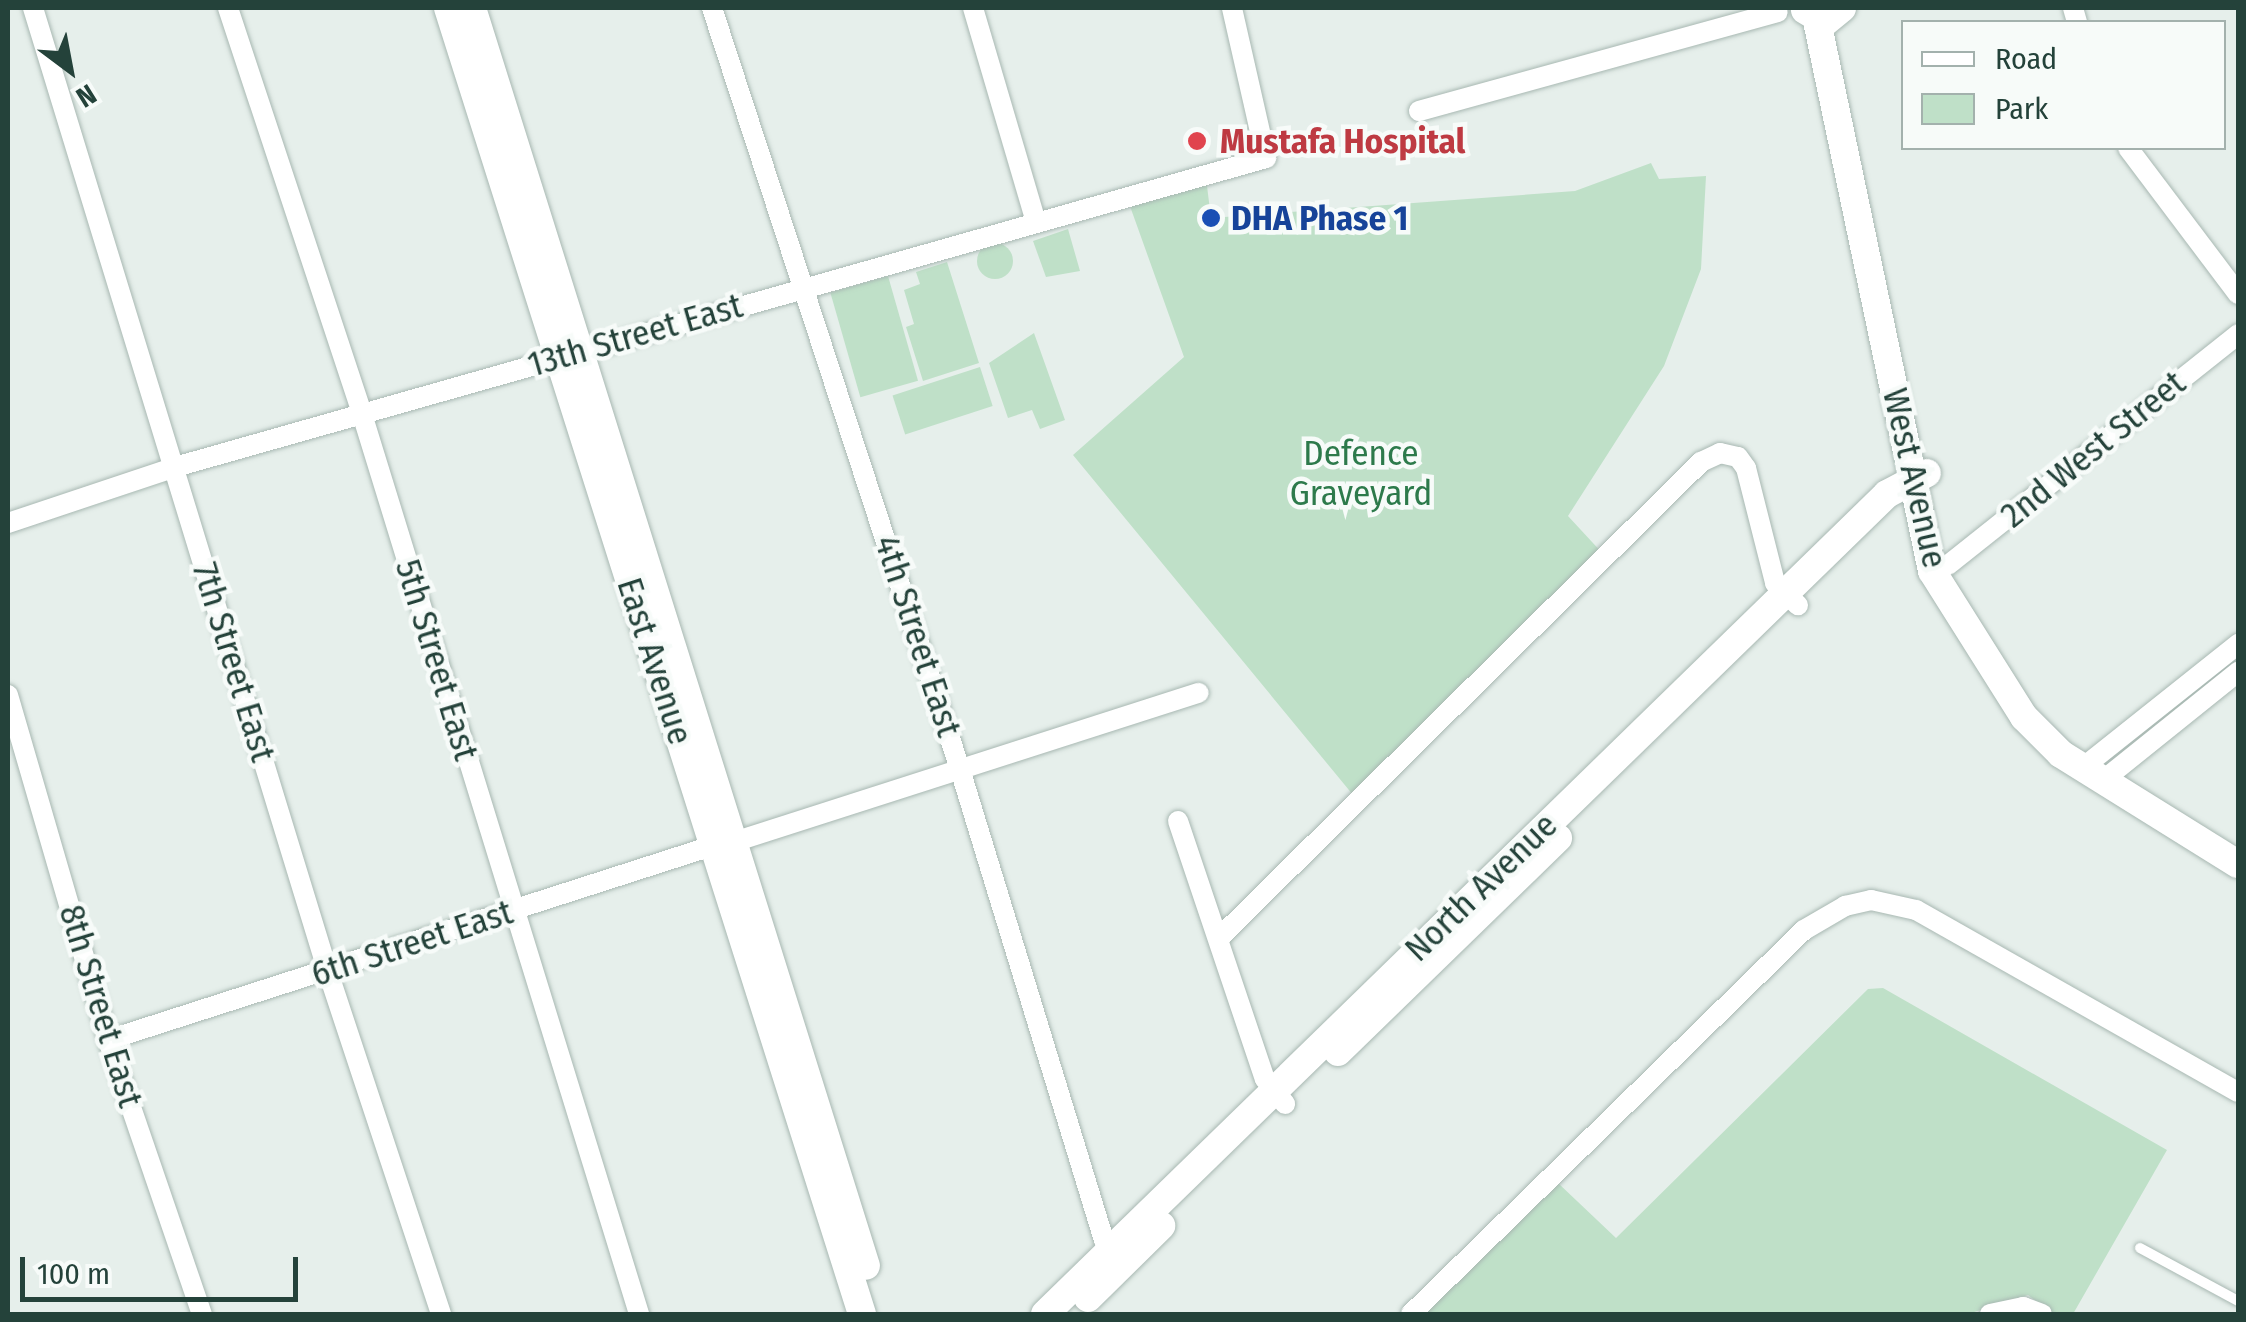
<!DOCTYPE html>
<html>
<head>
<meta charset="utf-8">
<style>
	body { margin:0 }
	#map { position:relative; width:2246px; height:1322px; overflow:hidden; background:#e6efeb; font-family:"Fira Sans Condensed",sans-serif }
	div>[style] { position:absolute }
	.green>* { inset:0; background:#bfe0c8; transform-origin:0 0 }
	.round { border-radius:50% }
	.roads { filter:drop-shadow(0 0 2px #a8b8b2) drop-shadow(0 0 2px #a8b8b2) }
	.service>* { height:10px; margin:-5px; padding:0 5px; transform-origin:5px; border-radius:5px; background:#fff }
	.minor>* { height:20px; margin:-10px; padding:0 10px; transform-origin:10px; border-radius:10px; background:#fff }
	.tertiary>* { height:28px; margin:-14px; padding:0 14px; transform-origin:14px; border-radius:14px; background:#fff }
	.dots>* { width:28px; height:28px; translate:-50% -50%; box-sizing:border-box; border:5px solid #f7fbf9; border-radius:50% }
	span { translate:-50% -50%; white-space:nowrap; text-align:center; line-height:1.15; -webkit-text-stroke:9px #f7fbf9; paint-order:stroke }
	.health-label { font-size:35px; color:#be3a42; font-weight:700 }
	.left { translate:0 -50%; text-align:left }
	.transit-label { font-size:35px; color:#164399; font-weight:700 }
	.street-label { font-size:35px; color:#24423a }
	.park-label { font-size:35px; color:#2d7a4b }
	.frame { position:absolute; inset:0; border:10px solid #24423a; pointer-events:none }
	.legend { position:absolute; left:1901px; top:20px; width:325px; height:130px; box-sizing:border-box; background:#f7fbf9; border:2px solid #a3b1ad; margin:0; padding:12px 18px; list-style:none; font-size:30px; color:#24423a }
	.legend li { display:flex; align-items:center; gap:20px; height:50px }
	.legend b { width:50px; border:2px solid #a3b1ad }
	.north { position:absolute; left:20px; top:20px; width:100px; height:100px; -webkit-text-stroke:8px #f7fbf9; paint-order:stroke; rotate:148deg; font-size:28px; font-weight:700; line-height:40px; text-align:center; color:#24423a }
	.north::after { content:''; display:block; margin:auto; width:35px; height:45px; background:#24423a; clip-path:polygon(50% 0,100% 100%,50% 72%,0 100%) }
	.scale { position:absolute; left:20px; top:1257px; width:278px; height:45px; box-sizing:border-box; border:5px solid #24423a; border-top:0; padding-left:12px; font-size:30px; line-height:35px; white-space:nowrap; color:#24423a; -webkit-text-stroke:8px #f7fbf9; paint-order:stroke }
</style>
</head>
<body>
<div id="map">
	<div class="green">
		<i style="clip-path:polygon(1651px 163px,1659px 179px,1706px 176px,1701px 269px,1664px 366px,1568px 516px,1605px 556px,1358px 801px,1073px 455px,1184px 357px,1126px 195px,1206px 178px,1211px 218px,1575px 191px)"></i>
		<i style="clip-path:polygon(1068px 229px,1080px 271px,1046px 277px,1033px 241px)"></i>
		<i class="round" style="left:977px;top:243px;width:36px;height:36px"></i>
		<i style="clip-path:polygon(947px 262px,979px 363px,923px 381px,906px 327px,914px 324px,904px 290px,920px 284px,916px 272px)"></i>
		<i style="left:888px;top:276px;width:109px;height:60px;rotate:74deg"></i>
		<i style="clip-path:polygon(1034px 333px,1065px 420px,1040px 429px,1032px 410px,1008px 418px,989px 363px)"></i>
		<i style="left:980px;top:367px;width:41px;height:92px;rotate:72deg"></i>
		<i style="clip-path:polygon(1883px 988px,2167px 1150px,2073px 1314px,2054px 1314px,2028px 1295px,1968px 1314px,1424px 1314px,1558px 1183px,1616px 1238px,1868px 989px)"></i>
	</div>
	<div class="roads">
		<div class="service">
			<i style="left:2140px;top:1248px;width:111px;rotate:28.4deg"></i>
		</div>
		<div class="minor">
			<i style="left:33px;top:8px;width:1008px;rotate:72.99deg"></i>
			<i style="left:328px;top:972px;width:360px;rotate:71.7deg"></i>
			<i style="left:228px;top:8px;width:428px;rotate:71.7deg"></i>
			<i style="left:362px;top:414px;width:942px;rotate:72.89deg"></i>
			<i style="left:712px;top:8px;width:797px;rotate:71.95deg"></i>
			<i style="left:959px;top:766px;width:496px;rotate:73deg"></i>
			<i style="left:1104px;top:1240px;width:25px;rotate:50deg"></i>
			<i style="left:973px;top:8px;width:220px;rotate:73.6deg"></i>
			<i style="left:2073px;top:8px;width:15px;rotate:74deg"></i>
			<i style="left:1419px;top:111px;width:372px;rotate:-15.4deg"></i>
			<i style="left:2128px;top:148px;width:183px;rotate:53deg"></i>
			<i style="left:8px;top:523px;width:176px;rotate:-18.5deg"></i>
			<i style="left:175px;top:467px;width:1134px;rotate:-15.81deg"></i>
			<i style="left:1266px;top:158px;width:154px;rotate:-102.8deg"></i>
			<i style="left:1948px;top:565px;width:371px;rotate:-38.5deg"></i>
			<i style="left:8px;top:695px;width:359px;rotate:73.8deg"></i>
			<i style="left:108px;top:1040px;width:290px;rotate:71.1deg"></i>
			<i style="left:2081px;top:769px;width:201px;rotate:-38.5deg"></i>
			<i style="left:2101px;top:782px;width:176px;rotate:-38.8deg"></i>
			<i style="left:1178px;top:821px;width:272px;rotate:71.4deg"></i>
			<i style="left:1265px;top:1079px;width:32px;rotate:51deg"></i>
			<i style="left:734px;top:842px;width:488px;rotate:-17.8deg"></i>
			<i style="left:1221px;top:936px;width:675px;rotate:-44.64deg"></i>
			<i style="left:1701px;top:462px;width:21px;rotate:-25deg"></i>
			<i style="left:1720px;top:453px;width:18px;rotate:13deg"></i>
			<i style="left:1738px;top:457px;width:14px;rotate:54deg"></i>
			<i style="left:1746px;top:468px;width:119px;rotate:75.8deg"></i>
			<i style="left:1775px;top:583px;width:32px;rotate:44deg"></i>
			<i style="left:108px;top:1040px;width:638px;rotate:-17.81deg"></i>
			<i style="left:1411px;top:1314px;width:549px;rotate:-44.34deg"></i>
			<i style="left:1804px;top:930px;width:48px;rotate:-30.3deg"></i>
			<i style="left:1845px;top:906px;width:27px;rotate:-13deg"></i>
			<i style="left:1871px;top:900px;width:46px;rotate:12.5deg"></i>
			<i style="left:1916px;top:910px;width:370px;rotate:29.5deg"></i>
			<i style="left:1990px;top:1314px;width:34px;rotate:-12deg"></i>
			<i style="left:2023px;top:1307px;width:20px;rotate:20deg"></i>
		</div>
		<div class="tertiary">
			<i style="left:448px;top:8px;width:1370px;rotate:72.41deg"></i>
			<i style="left:472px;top:8px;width:1318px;rotate:72.61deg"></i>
			<i style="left:1805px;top:10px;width:23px;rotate:31deg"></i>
			<i style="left:1825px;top:22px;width:22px;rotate:-39deg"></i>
			<i style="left:1817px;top:21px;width:562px;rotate:78.19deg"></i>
			<i style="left:1932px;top:571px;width:173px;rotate:57.8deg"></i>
			<i style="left:2024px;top:717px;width:52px;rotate:45deg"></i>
			<i style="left:2061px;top:754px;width:208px;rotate:31.9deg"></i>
			<i style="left:1338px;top:1052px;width:307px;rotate:-44.2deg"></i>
			<i style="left:1088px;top:1298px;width:103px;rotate:-44.6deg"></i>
			<i style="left:1045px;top:1314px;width:1175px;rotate:-44.24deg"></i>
			<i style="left:1887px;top:494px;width:45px;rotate:-27.7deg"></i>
		</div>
	</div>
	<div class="dots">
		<i style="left:1197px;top:141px;background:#e0444e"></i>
		<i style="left:1211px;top:218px;background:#1a4fb4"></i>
	</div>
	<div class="health-label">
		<span class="left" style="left:1220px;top:141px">Mustafa Hospital</span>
	</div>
	<div class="transit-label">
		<span class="left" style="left:1231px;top:218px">DHA Phase 1</span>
	</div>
	<div class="street-label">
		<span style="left:635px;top:335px;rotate:-16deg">13th Street East</span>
		<span style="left:2093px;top:449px;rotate:-39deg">2nd West Street</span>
		<span style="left:1915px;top:478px;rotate:77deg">West Avenue</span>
		<span style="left:918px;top:636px;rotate:72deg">4th Street East</span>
		<span style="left:437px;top:660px;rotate:73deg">5th Street East</span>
		<span style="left:655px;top:661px;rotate:72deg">East Avenue</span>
		<span style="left:234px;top:662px;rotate:73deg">7th Street East</span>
		<span style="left:1481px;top:887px;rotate:-44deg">North Avenue</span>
		<span style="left:412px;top:943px;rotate:-18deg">6th Street East</span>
		<span style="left:101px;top:1006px;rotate:73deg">8th Street East</span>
	</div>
	<div class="park-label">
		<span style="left:1361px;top:473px">Defence<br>Graveyard</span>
	</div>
	<div class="frame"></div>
	<ul class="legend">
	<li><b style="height:12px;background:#fff"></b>Road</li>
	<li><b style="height:28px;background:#bfe0c8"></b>Park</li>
	</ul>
	<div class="north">N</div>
	<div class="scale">100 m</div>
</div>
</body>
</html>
